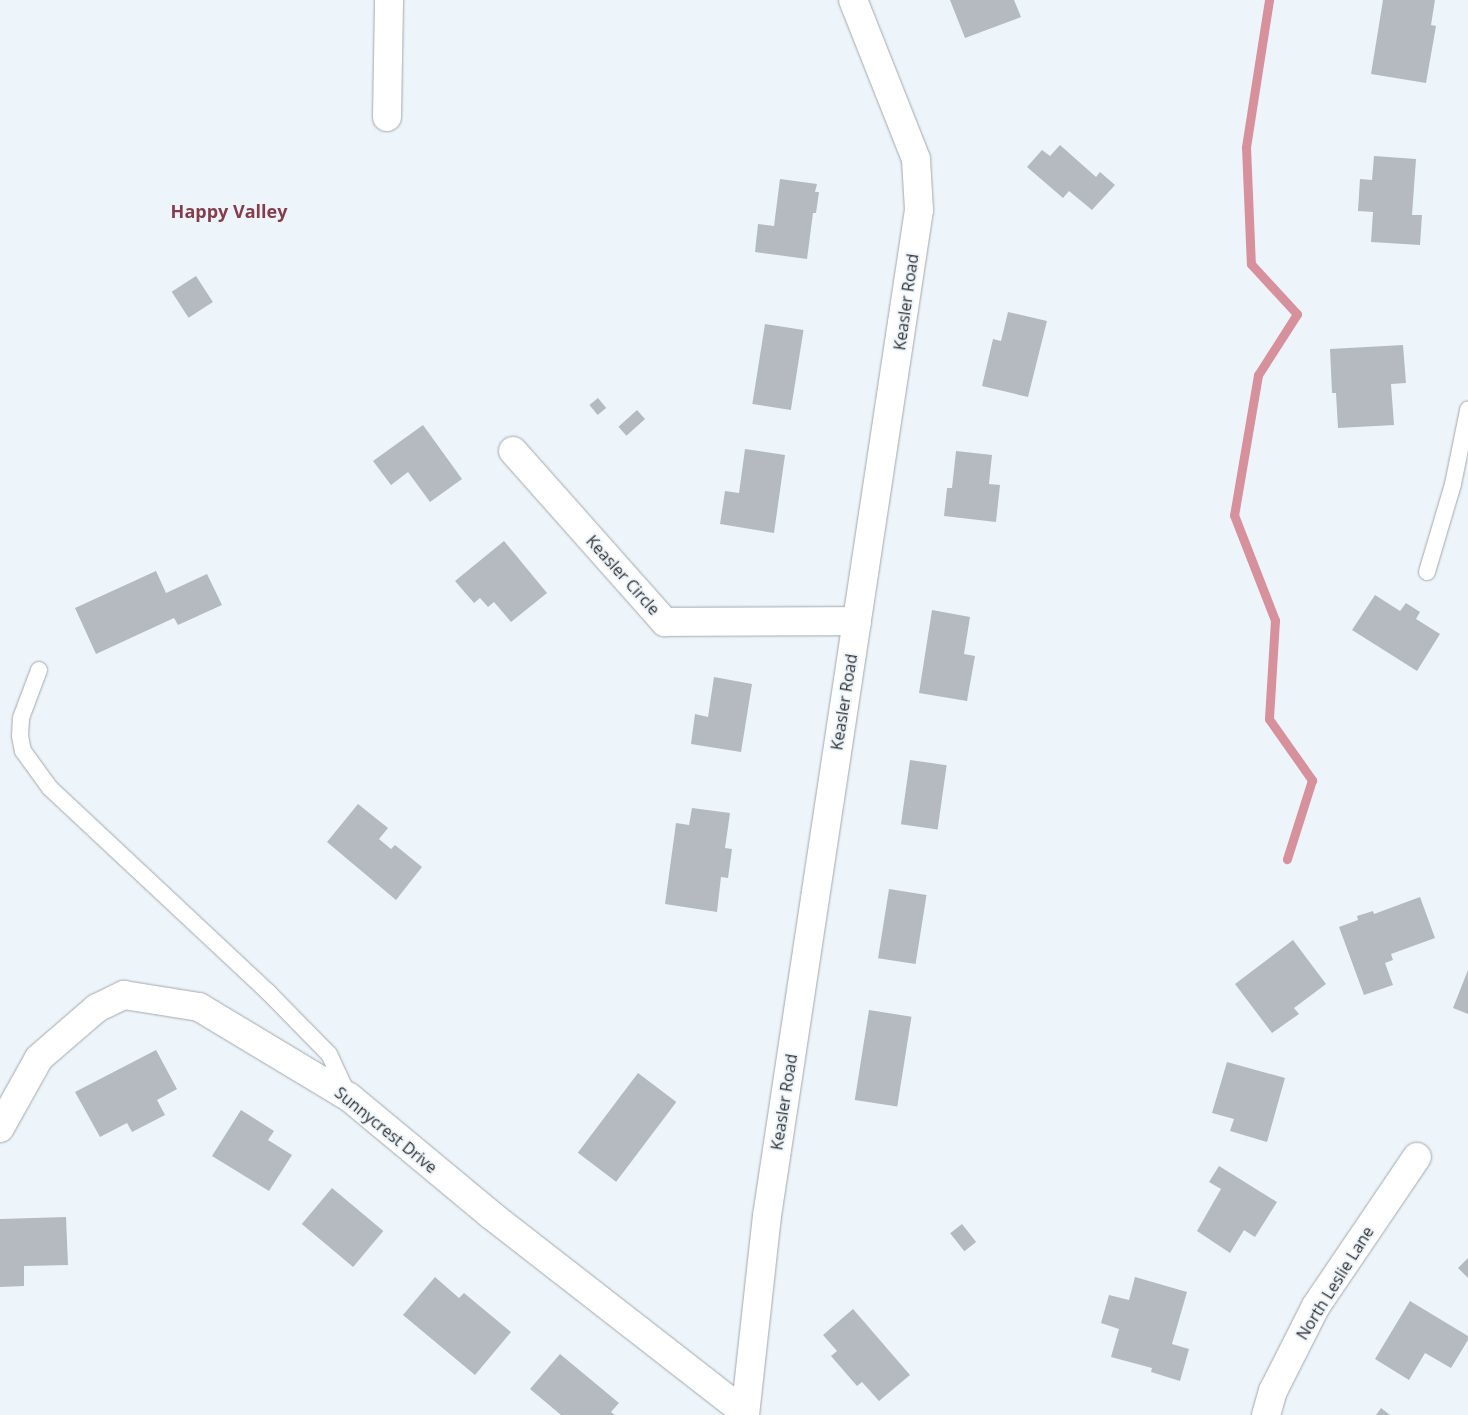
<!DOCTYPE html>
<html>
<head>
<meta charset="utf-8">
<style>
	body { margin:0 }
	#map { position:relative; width:1468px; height:1415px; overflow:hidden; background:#eef5fa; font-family:"Open Sans",sans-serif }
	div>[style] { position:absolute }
	.stream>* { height:9px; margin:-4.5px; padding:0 4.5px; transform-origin:4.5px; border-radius:4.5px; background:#d6919c }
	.building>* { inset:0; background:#b4babf; transform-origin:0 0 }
	.roads { filter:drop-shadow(0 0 1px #a2a8ad) drop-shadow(0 0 1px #a2a8ad) }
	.lane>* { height:16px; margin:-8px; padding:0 8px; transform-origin:8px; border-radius:8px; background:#fff }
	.street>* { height:28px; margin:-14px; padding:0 14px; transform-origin:14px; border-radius:14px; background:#fff }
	span { translate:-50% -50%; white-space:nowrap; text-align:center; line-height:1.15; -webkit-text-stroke:4px #eef5fa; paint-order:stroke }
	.street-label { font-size:16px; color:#2f3133 }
	.neighbourhood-label { font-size:18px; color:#853d4c; font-weight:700 }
</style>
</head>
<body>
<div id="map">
	<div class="stream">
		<i style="left:1269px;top:0;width:149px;rotate:98.9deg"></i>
		<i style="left:1246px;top:147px;width:117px;rotate:87.6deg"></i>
		<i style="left:1251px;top:264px;width:68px;rotate:47.4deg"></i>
		<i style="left:1297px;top:314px;width:72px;rotate:122.6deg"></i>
		<i style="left:1258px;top:375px;width:142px;rotate:99.7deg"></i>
		<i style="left:1234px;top:515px;width:113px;rotate:68.7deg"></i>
		<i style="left:1275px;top:620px;width:99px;rotate:93.5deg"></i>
		<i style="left:1269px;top:719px;width:75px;rotate:54.8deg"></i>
		<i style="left:1312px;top:780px;width:83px;rotate:107.6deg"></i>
	</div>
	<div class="building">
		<i style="clip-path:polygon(950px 0,1014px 0,1021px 17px,965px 38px)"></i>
		<i style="clip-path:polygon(1383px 0,1435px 0,1431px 25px,1436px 26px,1426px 83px,1371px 74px)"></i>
		<i style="clip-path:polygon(1060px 145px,1096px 177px,1100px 172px,1115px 185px,1092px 210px,1069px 191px,1063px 198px,1027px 167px,1042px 150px,1050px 156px)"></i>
		<i style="clip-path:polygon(1374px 156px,1416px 159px,1412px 215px,1422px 215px,1420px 245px,1371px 242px,1373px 212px,1358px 211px,1360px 179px,1372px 180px)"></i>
		<i style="clip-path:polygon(780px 179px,817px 184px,815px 192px,819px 192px,816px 213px,813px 213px,807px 259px,755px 252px,758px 224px,774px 226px)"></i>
		<i style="left:196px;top:276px;width:31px;height:29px;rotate:57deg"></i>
		<i style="clip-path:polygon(1008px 312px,1047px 321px,1028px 397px,982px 386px,993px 339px,1001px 341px)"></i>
		<i style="left:765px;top:324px;width:39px;height:81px;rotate:9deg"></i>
		<i style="clip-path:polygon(1403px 345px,1406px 383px,1391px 384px,1394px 425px,1338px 428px,1336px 393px,1332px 393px,1330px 349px)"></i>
		<i style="left:598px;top:398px;width:13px;height:11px;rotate:51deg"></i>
		<i style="left:637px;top:410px;width:12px;height:25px;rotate:48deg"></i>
		<i style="clip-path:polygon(423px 425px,462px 479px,430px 502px,408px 472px,391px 485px,373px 461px)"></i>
		<i style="clip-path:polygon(745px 449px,785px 455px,774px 533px,720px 524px,725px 491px,739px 493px)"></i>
		<i style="clip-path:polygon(956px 451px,992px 455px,989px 484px,1000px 485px,996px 522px,944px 516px,947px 488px,952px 488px)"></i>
		<i style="clip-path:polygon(504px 541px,547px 593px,511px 622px,494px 602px,488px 607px,480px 598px,474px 603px,455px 581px)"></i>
		<i style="clip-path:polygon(156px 571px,166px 593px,207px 574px,222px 605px,178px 625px,174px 618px,96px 654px,75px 608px)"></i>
		<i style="clip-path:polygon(1375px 595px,1400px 611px,1406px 603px,1420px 612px,1416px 619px,1440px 634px,1417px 671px,1352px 630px)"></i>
		<i style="clip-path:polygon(932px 610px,970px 617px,964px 654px,975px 656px,967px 701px,919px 693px)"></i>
		<i style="clip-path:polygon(714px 677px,752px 684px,741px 752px,691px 744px,695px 714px,708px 717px)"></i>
		<i style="left:910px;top:760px;width:37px;height:65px;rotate:8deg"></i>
		<i style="clip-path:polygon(358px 804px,388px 828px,379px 839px,391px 849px,395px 845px,422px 867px,396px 900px,327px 842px)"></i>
		<i style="clip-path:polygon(692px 808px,730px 813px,725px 848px,732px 849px,728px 878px,721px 877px,717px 912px,665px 904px,676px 823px,689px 825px)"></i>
		<i style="left:889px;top:889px;width:38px;height:70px;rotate:9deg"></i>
		<i style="clip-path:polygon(1420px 897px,1435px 938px,1391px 954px,1393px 960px,1385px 963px,1393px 985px,1364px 995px,1339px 927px,1358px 920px,1357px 916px,1373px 911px,1374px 914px)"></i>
		<i style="clip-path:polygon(1293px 940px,1326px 984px,1294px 1008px,1299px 1014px,1272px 1033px,1235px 984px)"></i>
		<i style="clip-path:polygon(1468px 970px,1468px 1014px,1453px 1008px)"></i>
		<i style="left:869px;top:1010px;width:43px;height:91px;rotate:9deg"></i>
		<i style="clip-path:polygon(156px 1050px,177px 1089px,157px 1100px,165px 1115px,132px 1132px,127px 1123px,100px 1137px,75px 1092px)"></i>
		<i style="clip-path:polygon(1227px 1062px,1285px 1078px,1267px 1142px,1230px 1131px,1234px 1119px,1212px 1113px)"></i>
		<i style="left:638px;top:1073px;width:48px;height:100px;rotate:37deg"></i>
		<i style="clip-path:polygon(241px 1110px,274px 1131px,268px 1140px,292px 1155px,269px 1191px,212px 1156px)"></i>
		<i style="clip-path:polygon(1219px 1166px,1277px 1202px,1255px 1237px,1244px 1230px,1230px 1253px,1197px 1231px,1221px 1189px,1209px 1182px)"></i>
		<i style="left:332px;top:1188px;width:67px;height:47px;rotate:40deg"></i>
		<i style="clip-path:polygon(66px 1217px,68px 1265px,24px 1266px,24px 1286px,0 1287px,0 1219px)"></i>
		<i style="left:962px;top:1224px;width:23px;height:15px;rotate:52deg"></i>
		<i style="clip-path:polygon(1468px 1258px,1468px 1278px,1458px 1268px)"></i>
		<i style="clip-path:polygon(435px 1277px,459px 1298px,464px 1293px,511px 1332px,475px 1375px,403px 1315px)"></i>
		<i style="clip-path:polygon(1135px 1277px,1187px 1292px,1172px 1344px,1189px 1349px,1180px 1381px,1151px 1372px,1152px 1368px,1111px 1357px,1119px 1329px,1101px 1323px,1109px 1295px,1129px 1300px)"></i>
		<i style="clip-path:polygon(1410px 1301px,1468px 1336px,1468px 1340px,1451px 1368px,1425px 1353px,1409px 1380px,1375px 1359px)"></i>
		<i style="clip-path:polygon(853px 1309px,910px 1375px,879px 1401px,862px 1382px,857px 1386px,831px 1356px,837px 1351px,823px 1335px)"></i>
		<i style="clip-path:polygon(560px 1354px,619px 1403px,611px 1412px,615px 1415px,561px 1415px,530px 1389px)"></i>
		<i style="clip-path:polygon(1381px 1408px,1390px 1415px,1376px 1415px)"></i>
	</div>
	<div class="roads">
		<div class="lane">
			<i style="left:1427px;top:572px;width:92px;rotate:-73.5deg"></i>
			<i style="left:1453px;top:484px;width:76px;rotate:-78.5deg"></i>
			<i style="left:39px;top:670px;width:51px;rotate:110.6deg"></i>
			<i style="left:21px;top:718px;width:18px;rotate:93deg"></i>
			<i style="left:20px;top:736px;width:15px;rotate:79deg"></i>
			<i style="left:23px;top:751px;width:46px;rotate:53.9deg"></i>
			<i style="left:50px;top:788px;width:299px;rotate:43.1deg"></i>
			<i style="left:268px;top:992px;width:87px;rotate:45.5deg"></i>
			<i style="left:329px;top:1054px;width:45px;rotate:65.1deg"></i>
		</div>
		<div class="street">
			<i style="left:387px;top:117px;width:117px;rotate:-89deg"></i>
			<i style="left:513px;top:451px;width:229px;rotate:48.4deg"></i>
			<i style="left:665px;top:622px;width:192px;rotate:-0.3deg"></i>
			<i style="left:0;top:1128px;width:80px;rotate:-60.9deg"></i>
			<i style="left:39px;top:1058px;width:77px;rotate:-40.8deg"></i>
			<i style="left:97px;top:1008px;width:30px;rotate:-26deg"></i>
			<i style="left:124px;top:995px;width:76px;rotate:9.1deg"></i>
			<i style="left:199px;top:1007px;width:175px;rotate:31deg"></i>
			<i style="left:349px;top:1097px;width:185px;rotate:39.7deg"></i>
			<i style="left:491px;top:1215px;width:322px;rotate:37.9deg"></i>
			<i style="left:745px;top:1415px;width:200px;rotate:-83.7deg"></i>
			<i style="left:767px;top:1216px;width:1017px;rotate:-81.41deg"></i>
			<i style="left:919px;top:210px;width:51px;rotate:-93.4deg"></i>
			<i style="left:916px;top:159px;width:171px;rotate:-111.6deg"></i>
			<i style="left:1266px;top:1415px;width:25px;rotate:-74deg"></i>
			<i style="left:1273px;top:1391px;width:95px;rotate:-63.2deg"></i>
			<i style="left:1316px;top:1306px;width:180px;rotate:-55.9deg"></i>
		</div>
	</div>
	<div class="street-label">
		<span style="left:906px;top:302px;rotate:-82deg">Keasler Road</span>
		<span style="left:623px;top:575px;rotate:48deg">Keasler Circle</span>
		<span style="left:844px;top:702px;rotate:-81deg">Keasler Road</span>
		<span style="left:784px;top:1102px;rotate:-81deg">Keasler Road</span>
		<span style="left:386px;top:1130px;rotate:39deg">Sunnycrest Drive</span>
		<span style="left:1335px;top:1283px;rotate:-58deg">North Leslie Lane</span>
	</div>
	<div class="neighbourhood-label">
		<span style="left:229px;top:211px">Happy Valley</span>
	</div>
</div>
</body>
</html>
